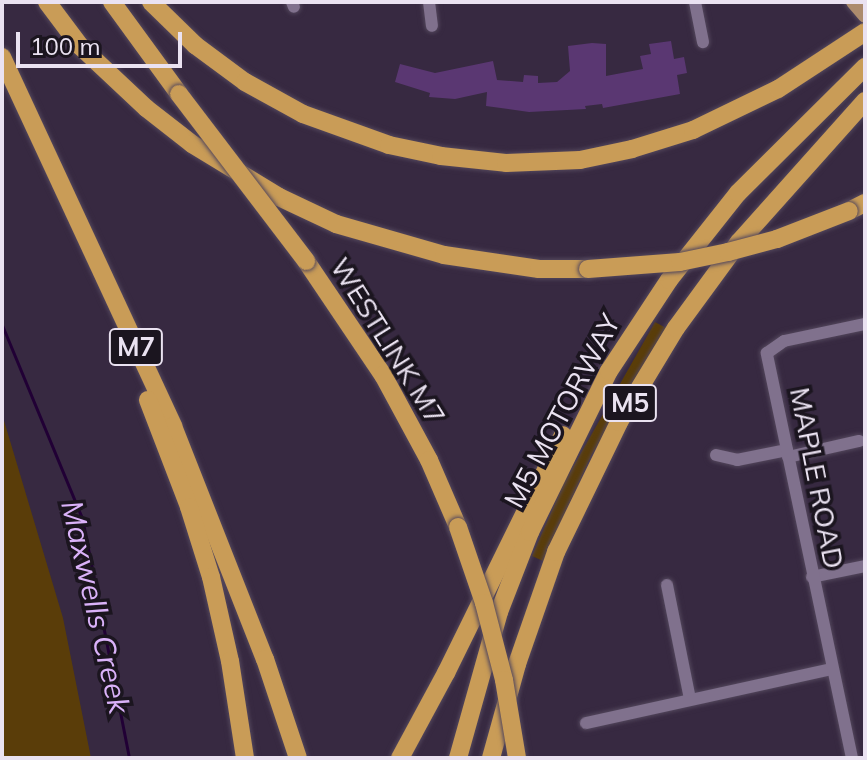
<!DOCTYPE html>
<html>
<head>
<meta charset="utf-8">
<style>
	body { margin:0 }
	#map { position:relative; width:867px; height:760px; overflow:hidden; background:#372941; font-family:Mulish,sans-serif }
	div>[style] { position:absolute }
	.green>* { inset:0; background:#5a3d09 }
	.stream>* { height:3px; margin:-1.5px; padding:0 1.5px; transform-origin:1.5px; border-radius:1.5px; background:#210035 }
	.building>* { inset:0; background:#5a3772 }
	.roads { filter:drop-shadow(0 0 2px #53475c) drop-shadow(0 0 2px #53475c) }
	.minor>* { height:12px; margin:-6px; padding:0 6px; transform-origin:6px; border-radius:6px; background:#80718d }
	.major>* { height:14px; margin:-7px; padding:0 7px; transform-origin:7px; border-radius:7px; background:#ac8b6d }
	.highway>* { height:18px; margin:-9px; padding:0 9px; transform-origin:9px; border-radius:9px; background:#c99c57 }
	.bridges { filter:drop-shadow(0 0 2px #53475c) drop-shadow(0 0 2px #53475c) }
	.highway-bridge>* { height:18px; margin:-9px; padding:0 9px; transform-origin:9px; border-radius:9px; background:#c99c57 }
	span { translate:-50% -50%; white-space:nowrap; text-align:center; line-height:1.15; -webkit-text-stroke:7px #1b151f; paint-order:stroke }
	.shield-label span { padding:2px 6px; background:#1b151f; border:2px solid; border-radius:6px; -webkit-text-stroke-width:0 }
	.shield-label { font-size:26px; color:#eae2f1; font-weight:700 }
	.street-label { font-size:28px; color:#eae2f1 }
	.water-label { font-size:30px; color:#dab2f9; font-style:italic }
	.frame { position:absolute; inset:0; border:4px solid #eae2f1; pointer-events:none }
	.scale { position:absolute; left:16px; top:32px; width:166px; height:36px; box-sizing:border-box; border:4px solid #eae2f1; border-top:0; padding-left:10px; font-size:24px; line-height:28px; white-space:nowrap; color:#eae2f1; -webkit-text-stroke:6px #1b151f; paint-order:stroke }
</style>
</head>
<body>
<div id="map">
	<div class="green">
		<i style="clip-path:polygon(655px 322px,666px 328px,591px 456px,543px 561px,532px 556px,564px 483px)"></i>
		<i style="clip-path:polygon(2px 414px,63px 618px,91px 758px,2px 758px)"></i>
	</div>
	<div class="stream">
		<i style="left:2px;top:325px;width:209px;rotate:67.5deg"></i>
		<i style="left:82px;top:518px;width:245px;rotate:78.9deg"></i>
	</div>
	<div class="building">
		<i style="clip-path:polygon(671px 41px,674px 59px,684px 57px,687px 73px,677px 75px,680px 94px,603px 108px,602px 104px,585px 106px,586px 109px,529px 112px,486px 106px,487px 92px,455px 99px,429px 97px,430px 93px,395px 82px,400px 64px,435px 73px,493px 61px,497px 80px,523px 82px,524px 75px,538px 76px,538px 83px,557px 82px,570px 71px,568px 46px,592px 43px,606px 44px,606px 76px,643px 69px,640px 56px,651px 54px,649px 44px)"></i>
	</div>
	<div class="roads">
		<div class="minor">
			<i style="left:292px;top:2px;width:5px;rotate:68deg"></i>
			<i style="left:429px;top:2px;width:24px;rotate:83deg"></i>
			<i style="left:695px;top:2px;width:41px;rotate:78.7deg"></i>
			<i style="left:716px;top:455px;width:22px;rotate:13deg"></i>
			<i style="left:737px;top:460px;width:51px;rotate:-11.3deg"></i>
			<i style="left:788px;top:457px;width:73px;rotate:-12.7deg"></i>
			<i style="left:812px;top:577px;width:54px;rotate:-11.7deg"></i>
			<i style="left:667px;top:585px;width:116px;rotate:78.6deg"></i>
			<i style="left:586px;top:723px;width:252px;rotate:-12.4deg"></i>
			<i style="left:852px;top:758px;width:414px;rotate:-101.9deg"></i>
			<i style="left:767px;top:353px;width:21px;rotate:-35deg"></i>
			<i style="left:784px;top:341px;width:83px;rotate:-11.9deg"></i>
		</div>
		<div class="major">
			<i style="left:853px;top:2px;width:18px;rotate:49deg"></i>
		</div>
		<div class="highway">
			<i style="left:47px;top:2px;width:55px;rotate:53.1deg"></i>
			<i style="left:80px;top:46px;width:91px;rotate:43.2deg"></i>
			<i style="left:146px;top:108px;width:58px;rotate:38deg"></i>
			<i style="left:192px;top:144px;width:102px;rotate:31.3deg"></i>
			<i style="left:279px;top:197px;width:63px;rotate:25.3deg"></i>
			<i style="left:336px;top:224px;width:112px;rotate:16deg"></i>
			<i style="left:444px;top:255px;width:96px;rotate:8.4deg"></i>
			<i style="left:539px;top:269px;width:49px"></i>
			<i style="left:112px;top:2px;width:114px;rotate:53.9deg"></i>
			<i style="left:151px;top:2px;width:62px;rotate:44.3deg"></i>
			<i style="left:195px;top:45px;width:62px;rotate:36.5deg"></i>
			<i style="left:245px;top:82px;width:66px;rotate:28.9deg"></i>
			<i style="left:303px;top:114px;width:91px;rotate:19.8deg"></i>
			<i style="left:389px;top:145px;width:53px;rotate:11.9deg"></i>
			<i style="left:441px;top:156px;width:65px;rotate:6.1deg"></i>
			<i style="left:506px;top:163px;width:74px;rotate:-2.3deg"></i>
			<i style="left:580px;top:160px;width:53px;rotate:-11.9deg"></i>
			<i style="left:632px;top:149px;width:64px;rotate:-17.3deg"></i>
			<i style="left:693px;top:130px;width:94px;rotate:-25.8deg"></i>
			<i style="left:778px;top:89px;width:104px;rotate:-33.2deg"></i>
			<i style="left:2px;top:57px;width:407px;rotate:65.1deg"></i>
			<i style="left:173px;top:426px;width:251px;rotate:68.5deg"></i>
			<i style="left:265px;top:659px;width:104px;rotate:71.6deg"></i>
			<i style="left:849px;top:211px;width:18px;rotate:-27deg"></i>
			<i style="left:306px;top:261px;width:138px;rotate:56deg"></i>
			<i style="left:383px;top:375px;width:97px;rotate:61.6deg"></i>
			<i style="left:429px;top:460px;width:73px;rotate:66.6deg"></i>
			<i style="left:148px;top:400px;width:115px;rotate:69deg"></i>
			<i style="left:189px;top:507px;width:73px;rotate:72.6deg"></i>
			<i style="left:211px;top:577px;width:86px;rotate:77.3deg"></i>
			<i style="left:230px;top:661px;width:98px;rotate:81.2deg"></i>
			<i style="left:400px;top:758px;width:97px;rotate:-61.6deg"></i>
			<i style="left:446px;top:673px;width:265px;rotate:-63.8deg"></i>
			<i style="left:458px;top:758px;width:152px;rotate:-74.3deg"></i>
			<i style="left:499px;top:612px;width:86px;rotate:-68.8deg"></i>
			<i style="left:530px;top:532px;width:179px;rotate:-63.9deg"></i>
			<i style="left:609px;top:371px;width:109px;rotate:-56.6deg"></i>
			<i style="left:669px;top:280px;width:111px;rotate:-51.6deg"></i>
			<i style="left:738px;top:193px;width:179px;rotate:-44.8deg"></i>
			<i style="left:491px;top:758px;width:98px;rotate:-74.5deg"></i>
			<i style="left:517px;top:664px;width:119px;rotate:-70.8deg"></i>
			<i style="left:556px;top:552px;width:144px;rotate:-64.1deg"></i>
			<i style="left:619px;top:422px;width:110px;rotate:-58.8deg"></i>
			<i style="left:676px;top:328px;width:107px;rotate:-53.8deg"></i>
			<i style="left:739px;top:242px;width:189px;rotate:-48.2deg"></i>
		</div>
	</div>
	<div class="bridges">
		<div class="highway-bridge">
			<i style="left:179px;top:94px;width:210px;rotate:52.7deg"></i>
			<i style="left:588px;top:269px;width:92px;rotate:-4.4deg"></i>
			<i style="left:680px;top:262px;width:49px;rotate:-11.8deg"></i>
			<i style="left:728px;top:252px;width:51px;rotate:-14.9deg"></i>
			<i style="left:777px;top:239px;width:77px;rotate:-21.3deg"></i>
			<i style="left:458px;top:527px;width:80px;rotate:71.1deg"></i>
			<i style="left:484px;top:603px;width:80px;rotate:75.4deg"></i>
			<i style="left:504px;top:680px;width:79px;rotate:80.5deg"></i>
		</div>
	</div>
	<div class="shield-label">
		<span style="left:136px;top:347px">M7</span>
		<span style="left:630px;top:403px">M5</span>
	</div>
	<div class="street-label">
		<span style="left:388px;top:341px;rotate:58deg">WESTLINK M7</span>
		<span style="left:562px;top:411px;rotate:-62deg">M5 MOTORWAY</span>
		<span style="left:817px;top:478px;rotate:79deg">MAPLE ROAD</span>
	</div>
	<div class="water-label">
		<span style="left:96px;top:607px;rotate:77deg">Maxwells Creek</span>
	</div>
	<div class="frame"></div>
	<div class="scale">100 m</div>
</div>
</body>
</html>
